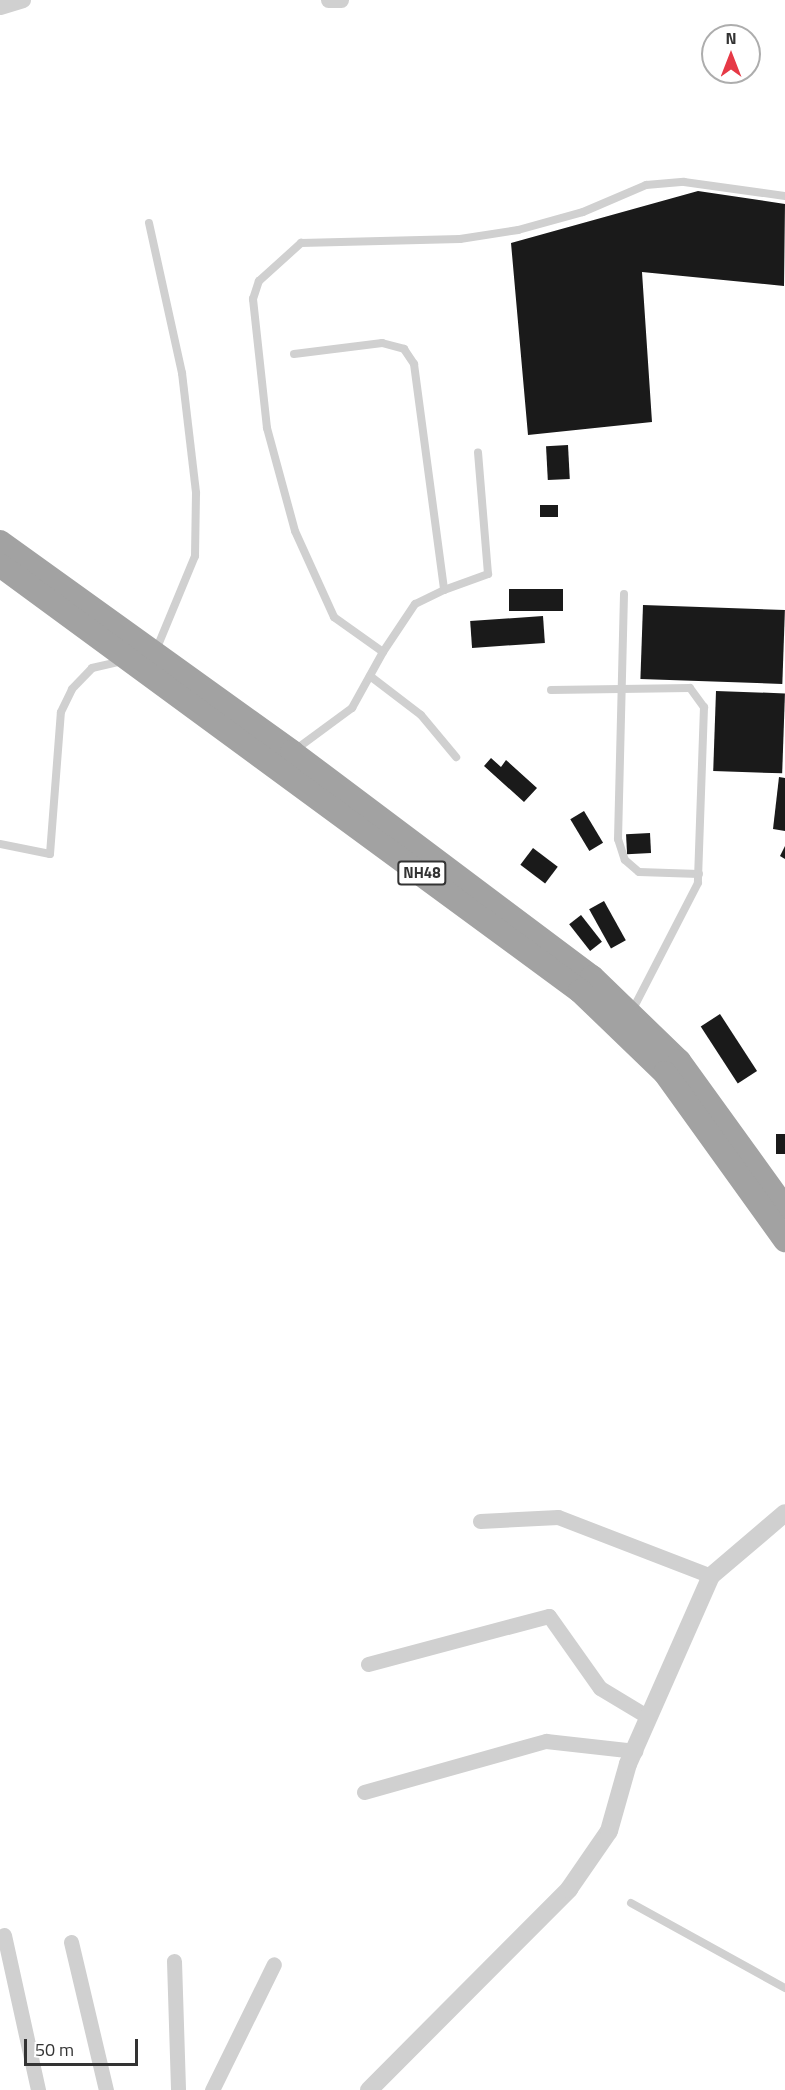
<!DOCTYPE html>
<html>
<head>
<meta charset="utf-8">
<style>
	body { margin:0 }
	#map { position:relative; width:785px; height:2090px; overflow:hidden; background:#fff; font-family:"Titillium Web",sans-serif }
	div>[style] { position:absolute }
	.building>* { inset:0; background:#1a1a1a; transform-origin:0 0 }
	.service>* { height:8px; margin:-4px; padding:0 4px; transform-origin:4px; border-radius:4px; background:#d0d0d0 }
	.minor>* { height:15px; margin:-7.5px; padding:0 7.5px; transform-origin:7.5px; border-radius:7.5px; background:#d0d0d0 }
	.tertiary>* { height:18px; margin:-9px; padding:0 9px; transform-origin:9px; border-radius:9px; background:#d0d0d0 }
	.trunk>* { height:24px; margin:-12px; padding:0 12px; transform-origin:12px; border-radius:12px; background:#a2a2a2 }
	span { translate:-50% -50%; white-space:nowrap; text-align:center; line-height:1.15; -webkit-text-stroke:6px #fff; paint-order:stroke }
	.shield-label span { padding:2px 4px; background:#fff; border:2px solid; border-radius:4px; -webkit-text-stroke-width:0 }
	.shield-label { font-size:15px; color:#333; font-weight:700 }
	.north { position:absolute; left:701px; top:24px; width:60px; height:60px; box-sizing:border-box; background:#fff; border:2px solid #adadad; border-radius:50%; rotate:0deg; font-size:16px; font-weight:700; line-height:24px; text-align:center; color:#333 }
	.north::after { content:''; display:block; margin:auto; width:21px; height:27px; background:#e63946; clip-path:polygon(50% 0,100% 100%,50% 72%,0 100%) }
	.scale { position:absolute; left:24px; top:2039px; width:114px; height:27px; box-sizing:border-box; border:3px solid #333; border-top:0; padding-left:8px; font-size:18px; line-height:21px; white-space:nowrap; color:#333; -webkit-text-stroke:4px #fff; paint-order:stroke }
</style>
</head>
<body>
<div id="map">
	<div class="building">
		<i style="clip-path:polygon(698px 191px,785px 204px,784px 286px,642px 272px,652px 422px,528px 435px,511px 243px)"></i>
		<i style="left:568px;top:445px;width:34px;height:22px;rotate:87deg"></i>
		<i style="left:540px;top:505px;width:18px;height:12px"></i>
		<i style="left:509px;top:589px;width:54px;height:22px"></i>
		<i style="left:643px;top:605px;width:142px;height:74px;rotate:2deg"></i>
		<i style="left:543px;top:616px;width:27px;height:73px;rotate:86deg"></i>
		<i style="left:716px;top:691px;width:69px;height:80px;rotate:2deg"></i>
		<i style="clip-path:polygon(491px 758px,501px 767px,506px 760px,537px 788px,524px 802px,484px 766px)"></i>
		<i style="clip-path:polygon(779px 777px,785px 778px,785px 831px,773px 829px)"></i>
		<i style="left:584px;top:811px;width:37px;height:16px;rotate:59deg"></i>
		<i style="left:650px;top:833px;width:20px;height:24px;rotate:87deg"></i>
		<i style="clip-path:polygon(785px 846px,785px 859px,780px 856px)"></i>
		<i style="left:533px;top:848px;width:31px;height:21px;rotate:37deg"></i>
		<i style="left:604px;top:901px;width:45px;height:17px;rotate:61deg"></i>
		<i style="left:581px;top:915px;width:34px;height:15px;rotate:52deg"></i>
		<i style="left:720px;top:1014px;width:68px;height:23px;rotate:57deg"></i>
		<i style="left:776px;top:1134px;width:9px;height:20px"></i>
	</div>
	<div class="service">
		<i style="left:149px;top:223px;width:154px;rotate:77.6deg"></i>
		<i style="left:182px;top:373px;width:121px;rotate:83.3deg"></i>
		<i style="left:196px;top:493px;width:63px;rotate:90.9deg"></i>
		<i style="left:195px;top:556px;width:102px;rotate:112.5deg"></i>
		<i style="left:294px;top:354px;width:89px;rotate:-7.1deg"></i>
		<i style="left:382px;top:343px;width:23px;rotate:15deg"></i>
		<i style="left:404px;top:349px;width:18px;rotate:56deg"></i>
		<i style="left:414px;top:364px;width:228px;rotate:82.4deg"></i>
		<i style="left:444px;top:590px;width:32px;rotate:154deg"></i>
		<i style="left:415px;top:604px;width:58px;rotate:123.7deg"></i>
		<i style="left:444px;top:590px;width:47px;rotate:-20deg"></i>
		<i style="left:488px;top:574px;width:122px;rotate:-94.7deg"></i>
		<i style="left:624px;top:594px;width:245px;rotate:91.4deg"></i>
		<i style="left:618px;top:839px;width:22px;rotate:72deg"></i>
		<i style="left:625px;top:860px;width:18px;rotate:41deg"></i>
		<i style="left:639px;top:872px;width:60px;rotate:1.9deg"></i>
		<i style="left:370px;top:676px;width:64px;rotate:37.4deg"></i>
		<i style="left:421px;top:715px;width:55px;rotate:50.2deg"></i>
		<i style="left:551px;top:690px;width:139px;rotate:-0.8deg"></i>
		<i style="left:690px;top:688px;width:24px;rotate:54deg"></i>
		<i style="left:704px;top:707px;width:176px;rotate:92deg"></i>
		<i style="left:698px;top:883px;width:144px;rotate:117.3deg"></i>
		<i style="left:295px;top:750px;width:71px;rotate:-36.4deg"></i>
		<i style="left:352px;top:708px;width:64px;rotate:-61deg"></i>
		<i style="left:383px;top:652px;width:60px;rotate:-144.5deg"></i>
		<i style="left:334px;top:617px;width:94px;rotate:-114.4deg"></i>
		<i style="left:295px;top:531px;width:107px;rotate:-105.2deg"></i>
		<i style="left:267px;top:428px;width:130px;rotate:-96.2deg"></i>
		<i style="left:253px;top:299px;width:19px;rotate:-72deg"></i>
		<i style="left:259px;top:281px;width:57px;rotate:-42.1deg"></i>
		<i style="left:301px;top:243px;width:159px;rotate:-1.4deg"></i>
		<i style="left:460px;top:239px;width:59px;rotate:-8.8deg"></i>
		<i style="left:518px;top:230px;width:67px;rotate:-15.5deg"></i>
		<i style="left:583px;top:212px;width:69px;rotate:-23.2deg"></i>
		<i style="left:646px;top:185px;width:38px;rotate:-5deg"></i>
		<i style="left:684px;top:182px;width:102px;rotate:7.9deg"></i>
		<i style="left:0;top:844px;width:51px;rotate:11.3deg"></i>
		<i style="left:50px;top:854px;width:142px;rotate:-85.6deg"></i>
		<i style="left:61px;top:712px;width:25px;rotate:-64deg"></i>
		<i style="left:72px;top:689px;width:29px;rotate:-46deg"></i>
		<i style="left:92px;top:668px;width:32px;rotate:-13deg"></i>
		<i style="left:631px;top:1903px;width:176px;rotate:28.9deg"></i>
	</div>
	<div class="minor">
		<i style="left:328px;top:0;width:13px"></i>
		<i style="left:0;top:7px;width:24px;rotate:-17deg"></i>
		<i style="left:480px;top:1521px;width:78px;rotate:-2.9deg"></i>
		<i style="left:558px;top:1517px;width:164px;rotate:21.1deg"></i>
		<i style="left:368px;top:1664px;width:187px;rotate:-14.9deg"></i>
		<i style="left:549px;top:1616px;width:88px;rotate:54.7deg"></i>
		<i style="left:600px;top:1688px;width:56px;rotate:31.1deg"></i>
		<i style="left:364px;top:1792px;width:189px;rotate:-15.7deg"></i>
		<i style="left:546px;top:1741px;width:90px;rotate:6.4deg"></i>
		<i style="left:4px;top:1935px;width:159px;rotate:77.6deg"></i>
		<i style="left:71px;top:1942px;width:152px;rotate:76.7deg"></i>
		<i style="left:174px;top:1961px;width:129px;rotate:88.2deg"></i>
		<i style="left:212px;top:2090px;width:140px;rotate:-63.8deg"></i>
	</div>
	<div class="tertiary">
		<i style="left:369px;top:2090px;width:284px;rotate:-45.1deg"></i>
		<i style="left:569px;top:1889px;width:70px;rotate:-55.4deg"></i>
		<i style="left:609px;top:1831px;width:70px;rotate:-74.2deg"></i>
		<i style="left:628px;top:1764px;width:206px;rotate:-66.2deg"></i>
		<i style="left:711px;top:1576px;width:97px;rotate:-40.4deg"></i>
	</div>
	<div class="trunk">
		<i style="left:0;top:542px;width:360px;rotate:35.7deg"></i>
		<i style="left:292px;top:752px;width:375px;rotate:36.9deg"></i>
		<i style="left:592px;top:977px;width:121px;rotate:44deg"></i>
		<i style="left:679px;top:1061px;width:181px;rotate:54.2deg"></i>
		<i style="left:0;top:565px;width:720px;rotate:36.3deg"></i>
		<i style="left:580px;top:991px;width:118px;rotate:44deg"></i>
		<i style="left:665px;top:1073px;width:206px;rotate:54.3deg"></i>
	</div>
	<div class="shield-label">
		<span style="left:422px;top:873px">NH48</span>
	</div>
	<div class="north">N</div>
	<div class="scale">50 m</div>
</div>
</body>
</html>
